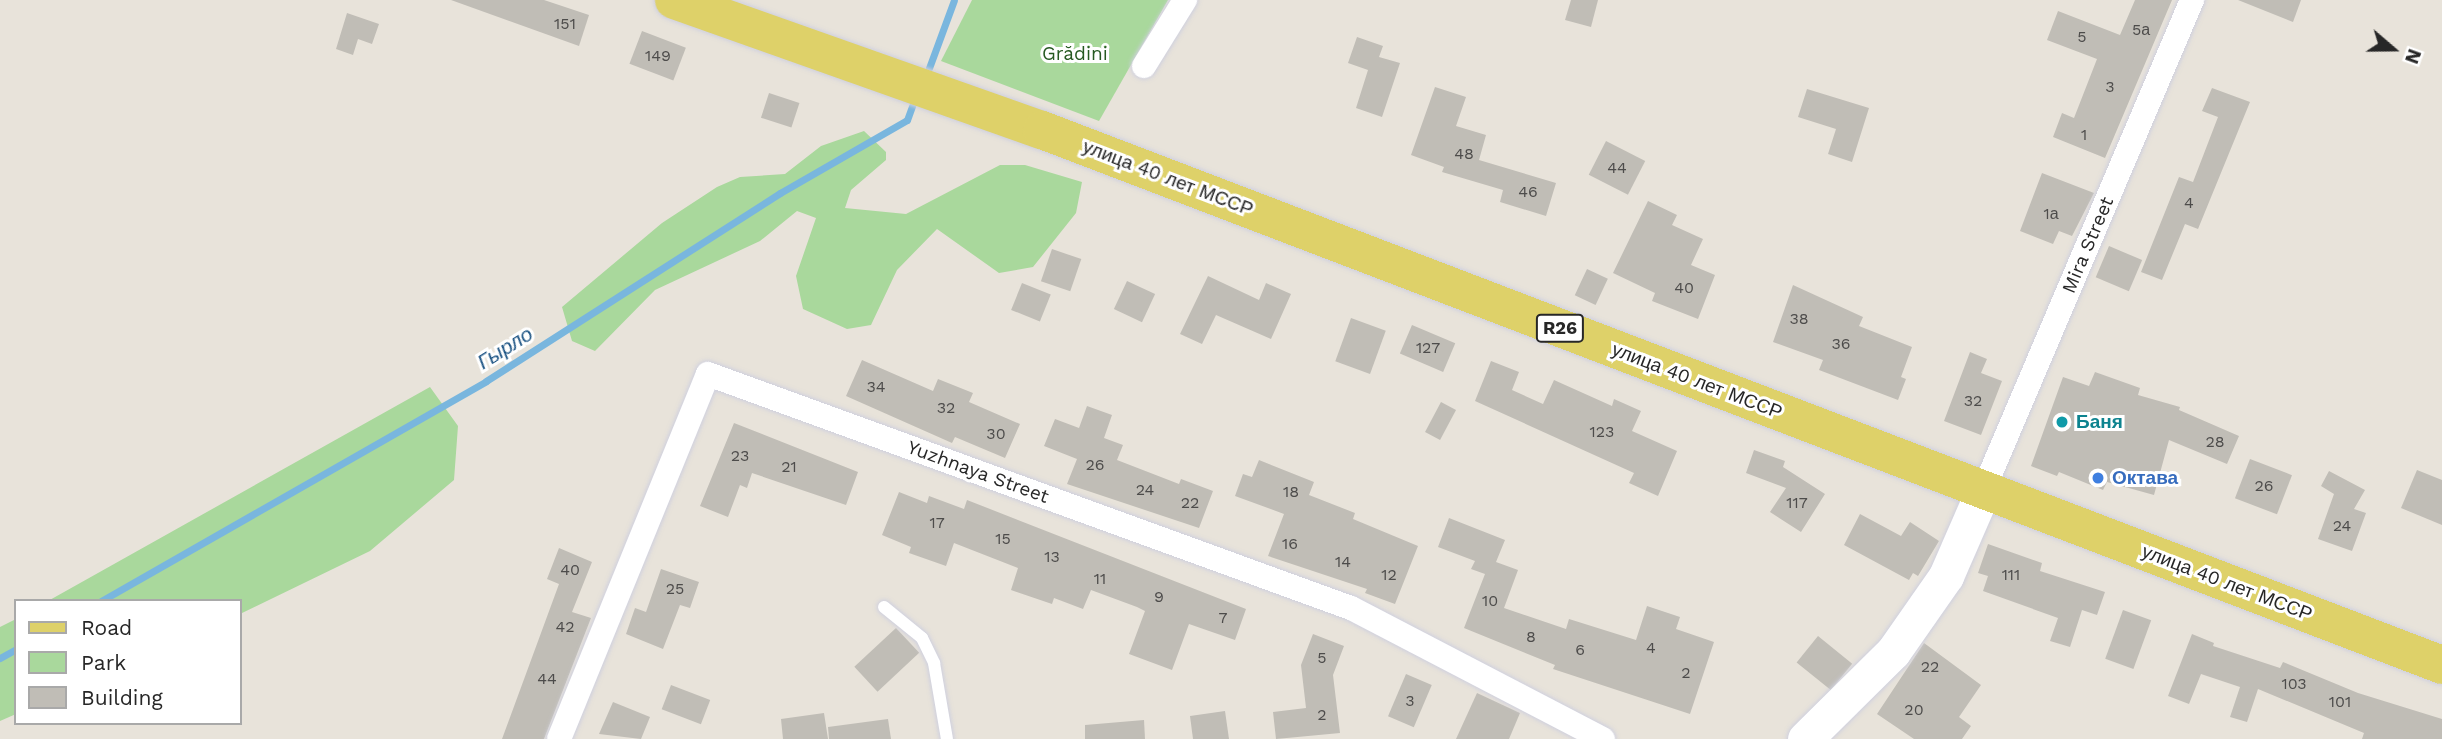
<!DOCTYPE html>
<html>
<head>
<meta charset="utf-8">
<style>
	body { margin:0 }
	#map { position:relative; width:2442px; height:739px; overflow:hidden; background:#e8e3da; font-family:"Work Sans",sans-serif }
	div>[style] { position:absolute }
	.green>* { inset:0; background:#a9d89c }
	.stream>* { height:7px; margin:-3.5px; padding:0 3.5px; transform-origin:3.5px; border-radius:3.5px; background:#79b6de }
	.building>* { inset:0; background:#c0bdb6; transform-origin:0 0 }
	.roads { filter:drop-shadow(0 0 2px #cfd0de) drop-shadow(0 0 2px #cfd0de) }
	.lane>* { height:12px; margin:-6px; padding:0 6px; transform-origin:6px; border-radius:6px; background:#fff }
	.street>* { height:24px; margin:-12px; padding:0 12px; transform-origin:12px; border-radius:12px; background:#fff }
	.secondary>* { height:35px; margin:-17.5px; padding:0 17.5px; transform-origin:17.5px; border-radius:17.5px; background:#fff }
	.primary>* { height:38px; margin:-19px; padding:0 19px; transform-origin:19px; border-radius:19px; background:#ded169 }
	.dots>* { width:19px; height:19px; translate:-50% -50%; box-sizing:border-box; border:4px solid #fff; border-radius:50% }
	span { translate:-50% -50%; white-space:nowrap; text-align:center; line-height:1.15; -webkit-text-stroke:6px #fff; paint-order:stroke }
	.number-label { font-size:16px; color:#4d4c4b }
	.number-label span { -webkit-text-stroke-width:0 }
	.shield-label span { padding:2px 5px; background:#fff; border:2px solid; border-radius:5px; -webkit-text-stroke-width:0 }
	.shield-label { font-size:18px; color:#272727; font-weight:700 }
	.park-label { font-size:19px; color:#265921 }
	.street-label { font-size:19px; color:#272727 }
	.culture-label { font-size:19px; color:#0d838f; font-weight:700 }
	.left { translate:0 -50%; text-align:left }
	.shop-label { font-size:19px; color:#366cbe; font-weight:700 }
	.water-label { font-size:21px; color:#1d5484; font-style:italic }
	.legend { position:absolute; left:14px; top:599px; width:228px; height:126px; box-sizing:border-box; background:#fff; border:2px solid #a9a9a9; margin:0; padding:9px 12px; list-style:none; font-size:21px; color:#272727 }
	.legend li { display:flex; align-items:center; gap:14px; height:35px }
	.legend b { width:35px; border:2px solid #a9a9a9 }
	.north { position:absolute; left:2358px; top:14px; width:70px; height:70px; -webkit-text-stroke:5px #fff; paint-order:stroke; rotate:110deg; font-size:19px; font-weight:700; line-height:28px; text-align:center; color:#272727 }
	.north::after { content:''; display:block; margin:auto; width:24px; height:32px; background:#272727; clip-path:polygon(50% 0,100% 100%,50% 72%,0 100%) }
</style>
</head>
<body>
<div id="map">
	<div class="green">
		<i style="clip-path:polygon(972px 0,1168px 0,1099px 121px,941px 61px)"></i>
		<i style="clip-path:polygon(864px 131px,886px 152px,886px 160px,851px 190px,845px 208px,906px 214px,1000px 165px,1025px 165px,1082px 182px,1076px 213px,1033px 267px,999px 273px,937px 229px,897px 270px,871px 325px,847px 329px,803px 309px,796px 276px,816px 218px,797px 211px,760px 241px,655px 290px,595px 351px,572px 341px,562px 307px,662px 223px,717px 187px,740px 177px,785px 174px,821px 146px)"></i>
		<i style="clip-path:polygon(430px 387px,458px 426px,454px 480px,370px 551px,240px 614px,240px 601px,48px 601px)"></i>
		<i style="clip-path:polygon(16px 619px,16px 714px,0 721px,0 627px)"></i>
	</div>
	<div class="stream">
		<i style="left:929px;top:68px;width:72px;rotate:-69.8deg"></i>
		<i style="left:101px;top:601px;width:443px;rotate:-29.7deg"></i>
		<i style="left:486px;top:381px;width:349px;rotate:-32.6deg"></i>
		<i style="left:780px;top:193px;width:146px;rotate:-29.9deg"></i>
		<i style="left:907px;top:120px;width:15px;rotate:-70deg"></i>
		<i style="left:0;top:658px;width:18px;rotate:-29deg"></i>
	</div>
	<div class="building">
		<i style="clip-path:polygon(451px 0,544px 0,589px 15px,579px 46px)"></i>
		<i style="clip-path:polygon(1571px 0,1598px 0,1591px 27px,1565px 20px)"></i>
		<i style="clip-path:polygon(2135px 0,2172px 0,2105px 158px,2053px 137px,2062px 113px,2074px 118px,2097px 59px,2047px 40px,2058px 11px,2120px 35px)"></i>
		<i style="clip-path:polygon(2238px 0,2301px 0,2293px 22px)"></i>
		<i style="clip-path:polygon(347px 13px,379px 24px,372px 44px,358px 39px,353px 55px,336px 49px)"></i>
		<i style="left:642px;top:31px;width:47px;height:35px;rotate:21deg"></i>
		<i style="clip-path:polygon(1357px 37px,1383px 46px,1379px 57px,1400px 63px,1382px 117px,1356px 108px,1368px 70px,1348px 63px)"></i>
		<i style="clip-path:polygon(1435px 87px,1466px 97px,1456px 126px,1486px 135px,1479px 160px,1556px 183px,1546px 216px,1500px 202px,1503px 190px,1442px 172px,1444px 167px,1411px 155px)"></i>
		<i style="clip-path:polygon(2212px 88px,2250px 102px,2198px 229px,2185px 224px,2162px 280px,2141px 272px,2179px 177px,2193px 182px,2218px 117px,2202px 111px)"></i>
		<i style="clip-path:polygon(1807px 89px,1869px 108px,1852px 162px,1828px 154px,1836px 129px,1798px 117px)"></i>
		<i style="left:769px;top:93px;width:32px;height:26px;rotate:18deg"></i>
		<i style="left:1606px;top:141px;width:44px;height:38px;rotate:27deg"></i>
		<i style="clip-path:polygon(2042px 173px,2094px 193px,2072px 236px,2059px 231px,2053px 244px,2020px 231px)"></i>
		<i style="clip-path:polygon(1648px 201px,1677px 215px,1672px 225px,1703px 239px,1691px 265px,1715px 275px,1698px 319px,1652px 301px,1655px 293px,1613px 273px)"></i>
		<i style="left:2109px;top:246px;width:36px;height:34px;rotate:23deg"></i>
		<i style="left:1052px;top:249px;width:31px;height:34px;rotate:19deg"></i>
		<i style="left:1587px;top:269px;width:23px;height:29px;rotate:25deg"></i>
		<i style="clip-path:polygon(1208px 276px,1259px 300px,1266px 283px,1291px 294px,1271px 339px,1216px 315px,1202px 344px,1180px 334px)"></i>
		<i style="left:1127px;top:281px;width:31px;height:31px;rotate:25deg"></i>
		<i style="left:1022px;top:283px;width:31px;height:29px;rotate:22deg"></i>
		<i style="clip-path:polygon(1793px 285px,1863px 317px,1859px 326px,1912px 347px,1901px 377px,1906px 379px,1898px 400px,1819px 370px,1823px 360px,1773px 342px)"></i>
		<i style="left:1351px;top:318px;width:37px;height:46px;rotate:20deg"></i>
		<i style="left:1412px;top:325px;width:47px;height:31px;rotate:23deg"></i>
		<i style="clip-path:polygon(1970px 352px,1987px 359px,1981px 373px,2002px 381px,1981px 435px,1944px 421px)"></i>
		<i style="clip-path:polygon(862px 360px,933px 391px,938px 379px,973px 393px,969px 402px,1020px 424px,1005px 458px,955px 437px,952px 443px,846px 396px)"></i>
		<i style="clip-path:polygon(1491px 361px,1519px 372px,1512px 390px,1543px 404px,1554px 380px,1612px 406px,1614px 399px,1641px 411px,1632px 431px,1677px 451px,1658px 496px,1629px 483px,1634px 473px,1475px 401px)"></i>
		<i style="clip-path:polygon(2095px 372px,2140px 388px,2138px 395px,2180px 407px,2179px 410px,2239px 436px,2227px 464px,2169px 440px,2154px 495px,2107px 482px,2103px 490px,2059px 472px,2057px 476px,2031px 466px,2063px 377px,2089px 386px)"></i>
		<i style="left:1441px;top:402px;width:17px;height:34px;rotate:28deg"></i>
		<i style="clip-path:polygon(1087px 406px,1112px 415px,1104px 438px,1123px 445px,1117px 460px,1179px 484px,1181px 479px,1213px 491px,1199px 528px,1067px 484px,1077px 459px,1044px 446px,1055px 419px,1079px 428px)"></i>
		<i style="clip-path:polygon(734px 423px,858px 472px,846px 505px,752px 473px,747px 488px,740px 485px,728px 517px,700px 506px)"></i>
		<i style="clip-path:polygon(1754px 450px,1785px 461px,1783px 467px,1825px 494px,1801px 532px,1770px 512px,1786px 488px,1746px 473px)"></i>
		<i style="left:2250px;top:459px;width:45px;height:42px;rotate:21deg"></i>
		<i style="clip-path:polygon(1259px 460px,1314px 482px,1309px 495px,1355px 513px,1353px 519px,1418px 546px,1395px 604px,1365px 593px,1367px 589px,1268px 556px,1284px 514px,1235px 496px,1243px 474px,1252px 477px)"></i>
		<i style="clip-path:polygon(2417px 470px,2442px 480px,2442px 525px,2401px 508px)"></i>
		<i style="clip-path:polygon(2329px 471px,2365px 490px,2354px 509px,2366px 513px,2352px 551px,2318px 539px,2334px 494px,2321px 486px)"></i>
		<i style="clip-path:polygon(899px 492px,927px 503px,929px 496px,964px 509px,967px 500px,1246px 609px,1235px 640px,1189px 624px,1172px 670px,1129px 654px,1145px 611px,1137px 607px,1091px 590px,1083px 609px,1054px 598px,1052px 604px,1011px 590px,1018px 568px,954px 543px,946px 566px,909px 553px,911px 547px,882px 535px)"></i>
		<i style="clip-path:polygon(1860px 514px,1901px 536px,1910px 522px,1939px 541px,1918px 576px,1913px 573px,1909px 580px,1844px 545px)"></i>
		<i style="clip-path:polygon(1449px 518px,1505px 540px,1496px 562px,1518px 570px,1504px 608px,1566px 629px,1569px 619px,1636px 640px,1647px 606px,1680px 617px,1676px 629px,1714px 642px,1690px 714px,1553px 669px,1555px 665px,1464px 628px,1485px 574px,1471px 569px,1475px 561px,1438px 547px)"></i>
		<i style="clip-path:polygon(1988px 544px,2042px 563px,2040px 571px,2105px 592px,2097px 615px,2082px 610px,2070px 647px,2050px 641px,2058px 618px,1983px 591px,1988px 576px,1978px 573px)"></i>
		<i style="clip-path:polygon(559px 548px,592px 562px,572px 612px,591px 618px,544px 739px,502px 739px,559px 584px,547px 579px)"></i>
		<i style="clip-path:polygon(661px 569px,699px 582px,690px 608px,680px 605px,663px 649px,626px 634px,635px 608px,646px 612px)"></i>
		<i style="left:2123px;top:610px;width:30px;height:52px;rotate:20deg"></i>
		<i style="left:896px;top:628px;width:34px;height:57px;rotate:47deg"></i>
		<i style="clip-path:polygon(1313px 634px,1344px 646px,1333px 675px,1340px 733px,1276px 739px,1273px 712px,1306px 708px,1301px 665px)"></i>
		<i style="clip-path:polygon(2192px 634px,2214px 643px,2213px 646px,2280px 668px,2283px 662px,2358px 693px,2442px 719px,2442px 739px,2362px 739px,2364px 733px,2258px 689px,2247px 722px,2230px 717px,2240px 687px,2201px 674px,2189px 704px,2168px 696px)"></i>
		<i style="left:1818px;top:636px;width:44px;height:34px;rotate:39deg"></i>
		<i style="clip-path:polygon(1924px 643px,1981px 685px,1959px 717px,1971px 726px,1962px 739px,1914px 739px,1877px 714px)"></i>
		<i style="left:1406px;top:674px;width:28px;height:46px;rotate:23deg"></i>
		<i style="left:671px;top:685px;width:42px;height:26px;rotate:21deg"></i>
		<i style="clip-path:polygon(1477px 693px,1520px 713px,1509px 739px,1456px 739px)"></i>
		<i style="clip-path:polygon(613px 702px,650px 717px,641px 739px,599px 734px)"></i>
		<i style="clip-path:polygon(1225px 711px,1229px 739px,1193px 739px,1190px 716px)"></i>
		<i style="clip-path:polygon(824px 713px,828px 739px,783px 739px,781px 719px)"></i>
		<i style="clip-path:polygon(888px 719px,891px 739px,829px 739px,828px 727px)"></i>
		<i style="clip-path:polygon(1144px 720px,1145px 739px,1085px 739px,1085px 725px)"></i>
	</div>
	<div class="roads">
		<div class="lane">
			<i style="left:884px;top:607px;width:49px;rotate:39.2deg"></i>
			<i style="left:922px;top:638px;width:28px;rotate:64deg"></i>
			<i style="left:934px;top:663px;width:77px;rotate:80.3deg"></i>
		</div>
		<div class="street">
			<i style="left:1144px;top:66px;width:78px;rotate:-58.2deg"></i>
			<i style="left:1983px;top:491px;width:534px;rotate:-66.94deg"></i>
			<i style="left:559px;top:739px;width:394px;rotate:-67.8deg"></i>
			<i style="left:708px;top:374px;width:684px;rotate:20deg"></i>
			<i style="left:1351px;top:608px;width:284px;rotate:27.5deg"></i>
		</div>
		<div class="secondary">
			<i style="left:1805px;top:739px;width:124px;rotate:-44.7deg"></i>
			<i style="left:1893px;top:652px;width:93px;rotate:-55.1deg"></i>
			<i style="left:1946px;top:576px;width:93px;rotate:-66.5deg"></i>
		</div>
		<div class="primary">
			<i style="left:674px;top:0;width:390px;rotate:19.5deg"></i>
			<i style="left:1042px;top:130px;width:1499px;rotate:20.91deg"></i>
		</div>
	</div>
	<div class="dots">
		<i style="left:2062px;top:422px;background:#0f9aa8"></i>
		<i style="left:2098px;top:478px;background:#3f7fe0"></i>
	</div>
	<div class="number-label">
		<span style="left:565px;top:24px">151</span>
		<span style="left:2141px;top:30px">5а</span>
		<span style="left:2082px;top:37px">5</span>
		<span style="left:658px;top:56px">149</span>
		<span style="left:2110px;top:87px">3</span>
		<span style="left:2084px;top:135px">1</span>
		<span style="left:1464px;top:154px">48</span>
		<span style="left:1617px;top:168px">44</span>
		<span style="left:1528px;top:192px">46</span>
		<span style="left:2189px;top:203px">4</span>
		<span style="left:2051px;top:214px">1а</span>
		<span style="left:1684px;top:288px">40</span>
		<span style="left:1799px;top:319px">38</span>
		<span style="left:1841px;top:344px">36</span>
		<span style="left:1428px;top:348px">127</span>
		<span style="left:876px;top:387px">34</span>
		<span style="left:1973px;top:401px">32</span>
		<span style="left:946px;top:408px">32</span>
		<span style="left:1602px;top:432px">123</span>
		<span style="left:996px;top:434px">30</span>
		<span style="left:2215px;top:442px">28</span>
		<span style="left:740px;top:456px">23</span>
		<span style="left:1095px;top:465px">26</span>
		<span style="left:789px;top:467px">21</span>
		<span style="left:2264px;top:486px">26</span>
		<span style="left:1145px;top:490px">24</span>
		<span style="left:1291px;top:492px">18</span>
		<span style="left:1190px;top:503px">22</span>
		<span style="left:1797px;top:503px">117</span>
		<span style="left:937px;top:523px">17</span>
		<span style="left:2342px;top:526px">24</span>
		<span style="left:1003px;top:539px">15</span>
		<span style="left:1290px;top:544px">16</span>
		<span style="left:1052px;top:557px">13</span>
		<span style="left:1343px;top:562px">14</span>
		<span style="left:570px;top:570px">40</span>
		<span style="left:1389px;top:575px">12</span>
		<span style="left:2011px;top:575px">111</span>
		<span style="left:1100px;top:579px">11</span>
		<span style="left:675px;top:589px">25</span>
		<span style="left:1159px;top:597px">9</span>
		<span style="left:1490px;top:601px">10</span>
		<span style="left:1223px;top:618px">7</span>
		<span style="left:565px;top:627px">42</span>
		<span style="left:1531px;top:637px">8</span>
		<span style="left:1651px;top:648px">4</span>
		<span style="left:1580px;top:650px">6</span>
		<span style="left:1322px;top:658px">5</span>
		<span style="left:1930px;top:667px">22</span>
		<span style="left:1686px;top:673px">2</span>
		<span style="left:547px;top:679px">44</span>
		<span style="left:2294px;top:684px">103</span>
		<span style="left:1410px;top:701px">3</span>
		<span style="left:2340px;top:702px">101</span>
		<span style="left:1914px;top:710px">20</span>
		<span style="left:1322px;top:715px">2</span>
	</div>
	<div class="shield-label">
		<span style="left:1560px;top:328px">R26</span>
	</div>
	<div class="park-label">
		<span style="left:1075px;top:54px">Grădini</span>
	</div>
	<div class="street-label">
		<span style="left:1168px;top:178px;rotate:21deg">улица 40 лет МССР</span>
		<span style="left:2088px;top:245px;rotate:-67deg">Mira Street</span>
		<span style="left:1697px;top:381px;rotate:21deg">улица 40 лет МССР</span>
		<span style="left:978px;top:472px;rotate:20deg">Yuzhnaya Street</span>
		<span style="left:2227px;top:583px;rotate:21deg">улица 40 лет МССР</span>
	</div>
	<div class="culture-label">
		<span class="left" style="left:2076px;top:422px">Баня</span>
	</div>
	<div class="shop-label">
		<span class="left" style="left:2112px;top:478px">Октава</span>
	</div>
	<div class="water-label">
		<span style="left:505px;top:348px;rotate:-32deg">Гырло</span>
	</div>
	<ul class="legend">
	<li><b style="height:9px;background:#ded169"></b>Road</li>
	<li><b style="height:19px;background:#a9d89c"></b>Park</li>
	<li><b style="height:19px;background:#c0bdb6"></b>Building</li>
	</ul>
	<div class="north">N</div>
</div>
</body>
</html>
